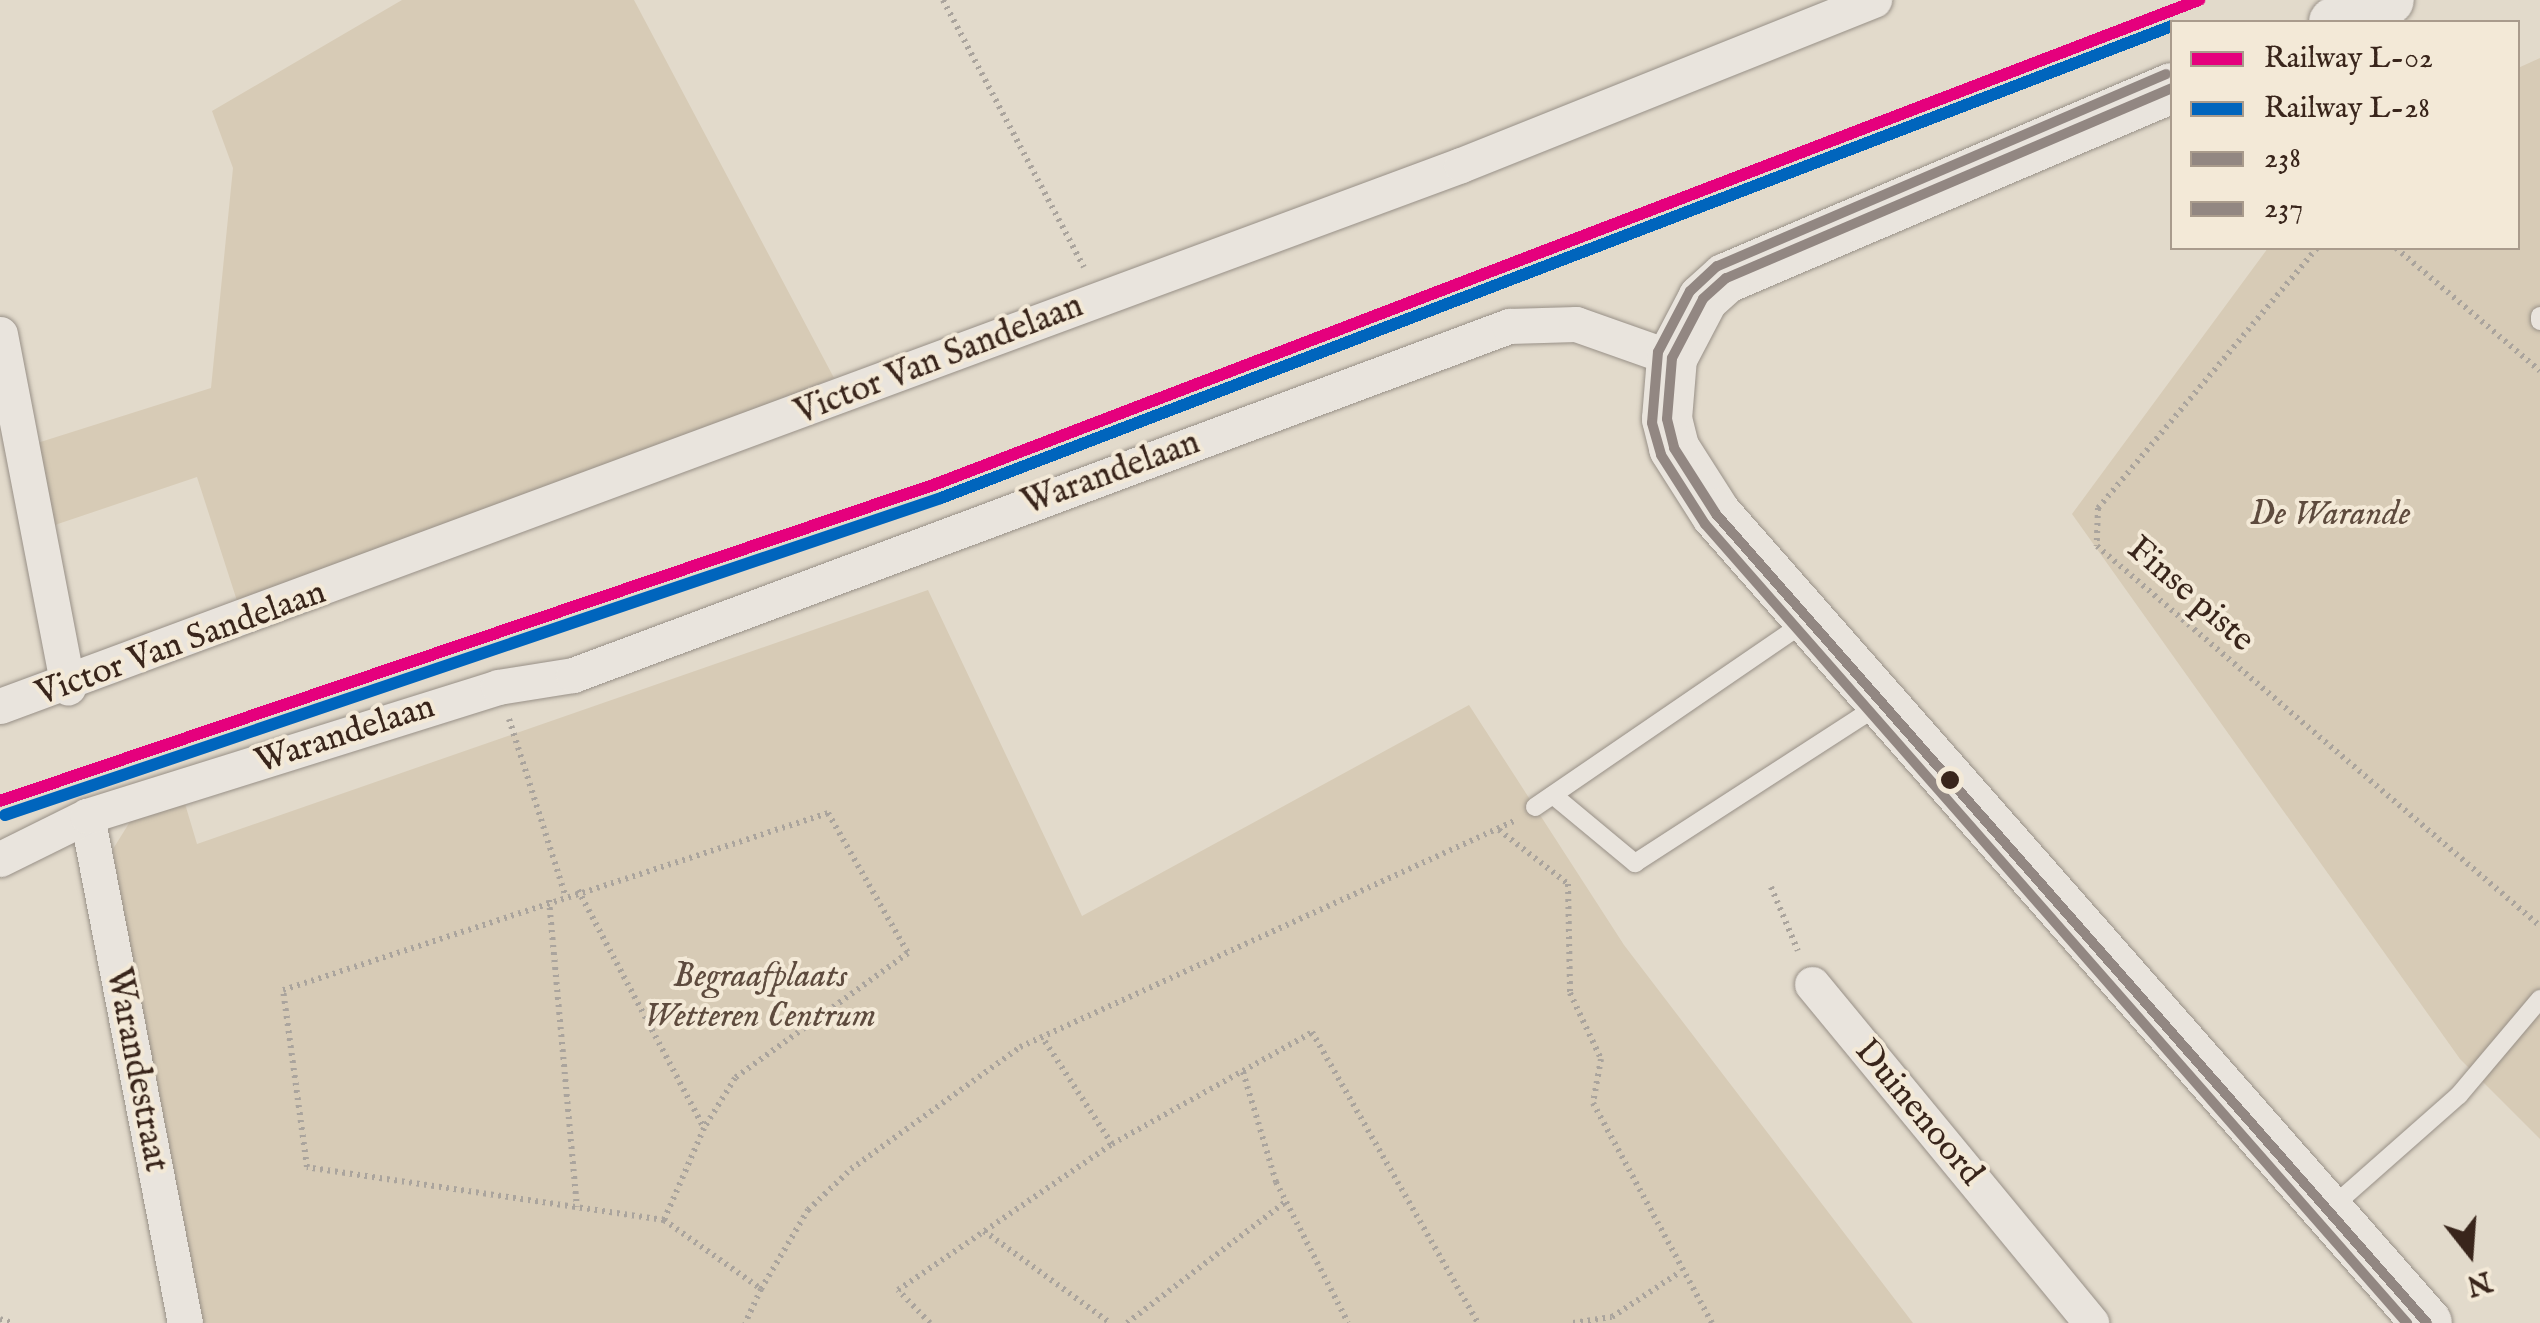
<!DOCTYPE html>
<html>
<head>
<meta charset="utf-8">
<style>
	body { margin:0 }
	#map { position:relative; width:2540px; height:1323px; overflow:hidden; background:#e2dacb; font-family:"IM FELL English",serif }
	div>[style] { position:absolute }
	.green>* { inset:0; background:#d7cbb6 }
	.path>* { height:6px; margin-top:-3px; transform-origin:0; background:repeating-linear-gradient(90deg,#aaa49d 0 2.5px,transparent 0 7.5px) }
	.roads { filter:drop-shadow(0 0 2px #989087) drop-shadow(0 0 2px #989087) }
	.service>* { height:18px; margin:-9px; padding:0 9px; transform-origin:9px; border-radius:9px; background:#e9e4dd }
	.minor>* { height:35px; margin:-17.5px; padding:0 17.5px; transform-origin:17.5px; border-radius:17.5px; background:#e9e4dd }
	.secondary>* { height:50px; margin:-25px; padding:0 25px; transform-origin:25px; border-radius:25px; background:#e9e4dd }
	.bus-1>* { height:10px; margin:-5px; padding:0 5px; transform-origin:5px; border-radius:5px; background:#928782 }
	.bus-2>* { height:10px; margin:-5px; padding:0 5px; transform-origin:5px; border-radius:5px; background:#928782 }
	.rail-1>* { height:12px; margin:-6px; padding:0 6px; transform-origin:6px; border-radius:6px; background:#e5007d }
	.rail-2>* { height:12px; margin:-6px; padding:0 6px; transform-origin:6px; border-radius:6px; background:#0065bd }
	.dots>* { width:28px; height:28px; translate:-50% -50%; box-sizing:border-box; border:5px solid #f3e9d7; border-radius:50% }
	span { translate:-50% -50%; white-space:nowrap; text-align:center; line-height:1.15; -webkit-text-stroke:8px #f3e9d7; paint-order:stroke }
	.street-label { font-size:35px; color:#39251b }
	.park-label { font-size:35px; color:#5e4b3e; font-style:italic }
	.legend { position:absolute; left:2170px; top:20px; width:350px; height:230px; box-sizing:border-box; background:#f3e9d7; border:2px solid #a99b8c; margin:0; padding:12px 18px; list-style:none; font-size:30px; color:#39251b }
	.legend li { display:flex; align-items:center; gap:20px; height:50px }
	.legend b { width:50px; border:2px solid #a99b8c }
	.north { position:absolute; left:2420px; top:1203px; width:100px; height:100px; -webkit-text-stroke:8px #f3e9d7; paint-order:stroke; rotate:163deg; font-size:28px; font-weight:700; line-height:40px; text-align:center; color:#39251b }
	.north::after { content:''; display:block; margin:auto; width:35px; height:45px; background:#39251b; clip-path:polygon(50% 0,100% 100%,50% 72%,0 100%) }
</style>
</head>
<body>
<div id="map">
	<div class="green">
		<i style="clip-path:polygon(402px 0,634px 0,834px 378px,240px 610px,197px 477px,43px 529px,31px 445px,211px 388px,233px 168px,212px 111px)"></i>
		<i style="clip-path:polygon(2540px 58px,2540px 1139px,2460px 1059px,2072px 514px,2268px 248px,2518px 248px,2518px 68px)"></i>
		<i style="clip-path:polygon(928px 590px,1082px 916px,1469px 705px,1624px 945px,1913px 1323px,197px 1323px,116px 874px,113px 849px,136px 812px,183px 797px,197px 844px)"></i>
	</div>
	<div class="path">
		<i style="left:943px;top:0;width:302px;rotate:62.2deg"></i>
		<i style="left:2317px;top:248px;width:340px;rotate:130.1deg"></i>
		<i style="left:2098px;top:508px;width:38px;rotate:92deg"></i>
		<i style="left:2097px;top:546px;width:584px;rotate:40.62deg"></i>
		<i style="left:2396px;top:248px;width:189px;rotate:40.5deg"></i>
		<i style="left:509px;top:719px;width:184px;rotate:72.3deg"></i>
		<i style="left:1499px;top:830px;width:88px;rotate:38deg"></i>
		<i style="left:1568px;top:884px;width:109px;rotate:88.9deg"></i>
		<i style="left:1570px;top:993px;width:73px;rotate:64.8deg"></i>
		<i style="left:1601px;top:1059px;width:45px;rotate:100.3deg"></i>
		<i style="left:1593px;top:1103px;width:250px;rotate:61.6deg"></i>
		<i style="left:1771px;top:887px;width:69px;rotate:67.1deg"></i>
		<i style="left:578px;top:890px;width:269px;rotate:62.1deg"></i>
		<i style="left:704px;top:1128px;width:100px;rotate:113.5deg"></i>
		<i style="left:664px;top:1220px;width:119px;rotate:35.4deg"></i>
		<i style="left:761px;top:1289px;width:38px;rotate:115deg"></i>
		<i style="left:549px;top:900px;width:308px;rotate:84.8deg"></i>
		<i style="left:1243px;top:1072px;width:115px;rotate:73.3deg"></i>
		<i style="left:1276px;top:1182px;width:158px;rotate:62.9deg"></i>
		<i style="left:1112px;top:1144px;width:229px;rotate:-29.2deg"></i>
		<i style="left:1312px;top:1032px;width:335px;rotate:60.3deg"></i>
		<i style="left:664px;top:1220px;width:361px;rotate:-171.6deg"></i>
		<i style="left:307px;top:1167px;width:179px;rotate:-97.7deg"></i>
		<i style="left:283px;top:990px;width:573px;rotate:-17.99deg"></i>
		<i style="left:828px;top:813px;width:161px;rotate:60.3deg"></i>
		<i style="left:908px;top:953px;width:213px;rotate:144.2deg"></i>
		<i style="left:735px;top:1078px;width:59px;rotate:121.8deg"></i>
		<i style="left:984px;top:1231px;width:156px;rotate:36.1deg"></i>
		<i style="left:761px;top:1289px;width:92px;rotate:-59.3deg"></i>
		<i style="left:808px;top:1210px;width:59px;rotate:-43.6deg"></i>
		<i style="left:851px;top:1169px;width:208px;rotate:-35.8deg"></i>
		<i style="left:1020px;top:1047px;width:543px;rotate:-24.58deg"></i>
		<i style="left:0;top:1319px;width:13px;rotate:18deg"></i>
		<i style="left:930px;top:1323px;width:46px;rotate:-134.1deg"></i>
		<i style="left:898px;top:1290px;width:259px;rotate:-34.3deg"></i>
		<i style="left:1112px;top:1144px;width:128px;rotate:-123.2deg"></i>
		<i style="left:1127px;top:1323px;width:199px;rotate:-37.4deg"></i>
		<i style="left:1573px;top:1323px;width:39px;rotate:-9deg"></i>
		<i style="left:1612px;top:1317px;width:82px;rotate:-33.5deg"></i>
	</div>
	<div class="roads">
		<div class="service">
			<i style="left:2540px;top:316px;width:5px;rotate:90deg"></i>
			<i style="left:1553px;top:795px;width:107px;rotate:39.7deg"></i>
			<i style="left:1635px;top:863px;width:293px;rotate:-32.9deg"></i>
			<i style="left:1535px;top:807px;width:330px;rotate:-34.4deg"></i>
			<i style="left:2332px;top:1207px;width:169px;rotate:-41.4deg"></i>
			<i style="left:2459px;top:1095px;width:126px;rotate:-49.8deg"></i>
		</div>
		<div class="minor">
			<i style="left:0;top:334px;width:360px;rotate:79.1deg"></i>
			<i style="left:0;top:706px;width:1558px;rotate:-20.32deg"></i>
			<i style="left:1461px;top:165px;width:445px;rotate:-21.8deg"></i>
			<i style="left:87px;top:816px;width:516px;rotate:79.06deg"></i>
			<i style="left:0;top:859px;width:97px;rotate:-26.3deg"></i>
			<i style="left:87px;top:816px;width:431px;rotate:-17.4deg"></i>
			<i style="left:498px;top:687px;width:76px;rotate:-9.1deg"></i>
			<i style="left:573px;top:675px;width:999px;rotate:-20.45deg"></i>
			<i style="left:1509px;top:326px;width:67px;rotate:-1.7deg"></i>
			<i style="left:1576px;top:324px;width:102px;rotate:19.5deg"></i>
			<i style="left:1812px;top:984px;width:439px;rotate:50.5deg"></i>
		</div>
		<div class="secondary">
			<i style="left:2334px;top:22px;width:59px;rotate:-21.8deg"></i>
			<i style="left:2172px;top:88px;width:485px;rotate:156.9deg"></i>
			<i style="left:1726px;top:278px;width:31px;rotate:138deg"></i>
			<i style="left:1703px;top:299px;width:67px;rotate:117.7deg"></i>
			<i style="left:1672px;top:358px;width:61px;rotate:94.7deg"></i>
			<i style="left:1667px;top:419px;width:30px;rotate:76deg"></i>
			<i style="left:1674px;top:448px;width:78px;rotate:57.5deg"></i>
			<i style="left:1716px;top:514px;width:1077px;rotate:48.69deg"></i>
		</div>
	</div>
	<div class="bus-1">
		<i style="left:2172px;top:88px;width:485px;rotate:156.9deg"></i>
		<i style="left:1726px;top:278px;width:31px;rotate:138deg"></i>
		<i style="left:1703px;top:299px;width:67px;rotate:117.7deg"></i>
		<i style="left:1672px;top:358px;width:61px;rotate:94.7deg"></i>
		<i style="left:1667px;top:419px;width:30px;rotate:76deg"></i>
		<i style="left:1674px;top:448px;width:78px;rotate:57.5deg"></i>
		<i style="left:1716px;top:514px;width:1077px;rotate:48.69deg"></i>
	</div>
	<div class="bus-2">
		<i style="left:2166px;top:74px;width:488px;rotate:156.8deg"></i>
		<i style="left:1717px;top:266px;width:37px;rotate:137deg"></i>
		<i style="left:1690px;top:291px;width:69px;rotate:117.7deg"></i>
		<i style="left:1658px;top:352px;width:71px;rotate:94.8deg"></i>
		<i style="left:1652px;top:423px;width:33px;rotate:74deg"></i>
		<i style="left:1661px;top:455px;width:82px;rotate:57.5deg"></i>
		<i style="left:1705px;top:524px;width:1064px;rotate:48.7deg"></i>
	</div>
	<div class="rail-1">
		<i style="left:0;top:801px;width:988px;rotate:-18.71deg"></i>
		<i style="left:936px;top:484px;width:1353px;rotate:-20.97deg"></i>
	</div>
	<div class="rail-2">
		<i style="left:5px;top:815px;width:988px;rotate:-18.71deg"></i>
		<i style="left:941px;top:498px;width:1318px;rotate:-20.98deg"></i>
	</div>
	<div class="dots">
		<i style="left:1950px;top:780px;background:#39251b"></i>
	</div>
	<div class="street-label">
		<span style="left:939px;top:360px;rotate:-21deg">Victor Van Sandelaan</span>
		<span style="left:1111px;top:474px;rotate:-20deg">Warandelaan</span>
		<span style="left:2190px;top:595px;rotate:41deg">Finse piste</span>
		<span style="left:181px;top:644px;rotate:-20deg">Victor Van Sandelaan</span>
		<span style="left:345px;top:735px;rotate:-18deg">Warandelaan</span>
		<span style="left:136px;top:1070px;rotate:79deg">Warandestraat</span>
		<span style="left:1918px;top:1113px;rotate:50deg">Duinenoord</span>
	</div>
	<div class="park-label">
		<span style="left:2330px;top:515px">De Warande</span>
		<span style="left:760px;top:997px">Begraafplaats<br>Wetteren Centrum</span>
	</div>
	<ul class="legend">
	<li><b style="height:12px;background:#e5007d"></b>Railway L-02</li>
	<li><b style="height:12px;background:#0065bd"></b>Railway L-28</li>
	<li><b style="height:12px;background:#928782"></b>238</li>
	<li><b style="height:12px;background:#928782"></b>237</li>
	</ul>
	<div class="north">N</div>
</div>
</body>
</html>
